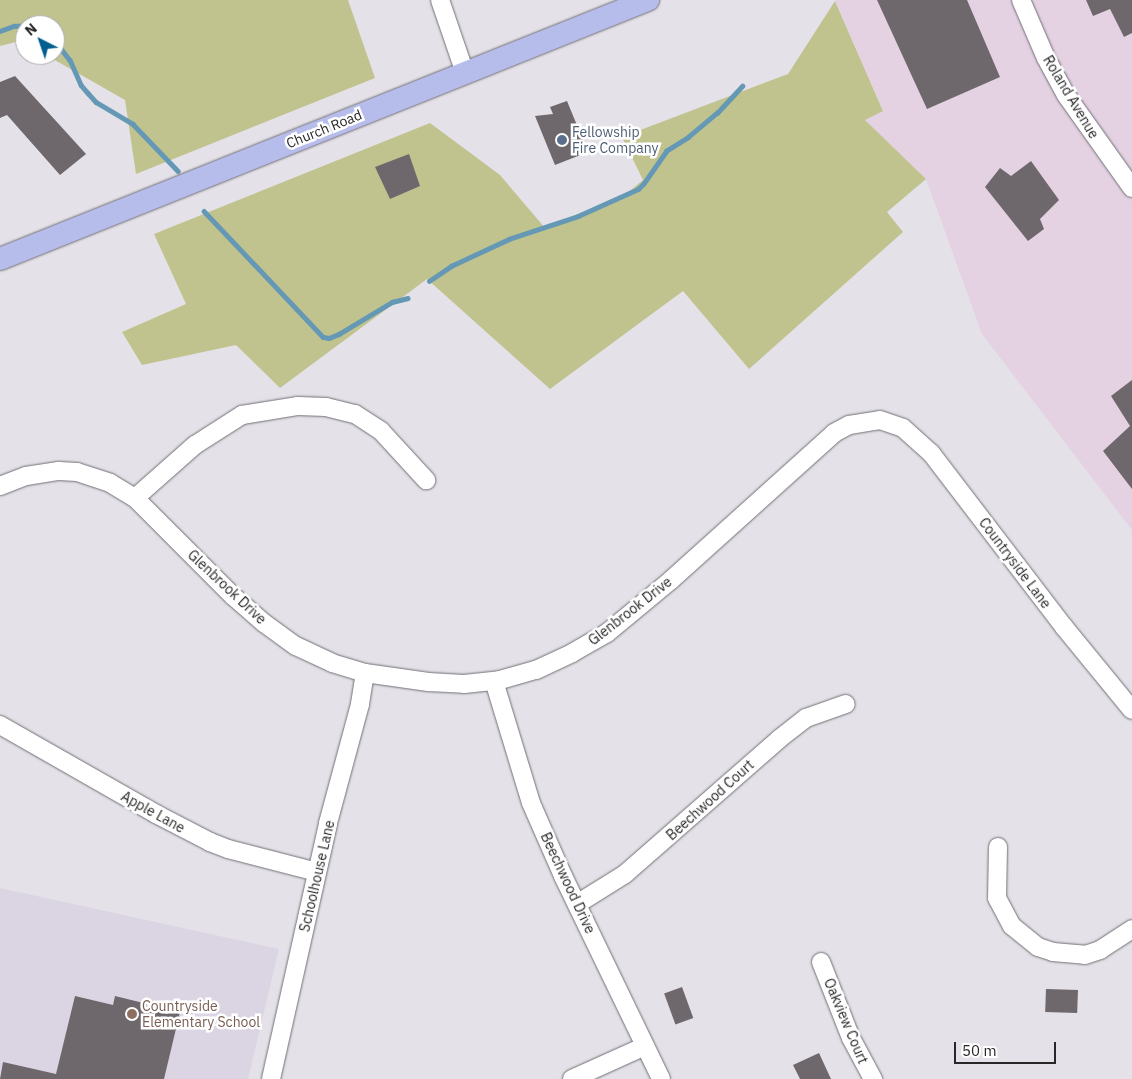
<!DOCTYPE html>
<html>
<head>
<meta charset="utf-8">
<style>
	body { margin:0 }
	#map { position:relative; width:1132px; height:1079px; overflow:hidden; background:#e4e1e8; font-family:"IBM Plex Sans",sans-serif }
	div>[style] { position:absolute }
	.built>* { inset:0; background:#dbd5e3 }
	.industrial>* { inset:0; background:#e4d2e3 }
	.green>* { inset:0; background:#c1c38f }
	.stream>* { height:4.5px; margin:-2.25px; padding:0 2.25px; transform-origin:2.25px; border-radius:2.25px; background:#6498b5 }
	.building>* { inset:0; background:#6e686c; transform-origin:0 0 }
	.roads { filter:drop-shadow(0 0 1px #716f75) drop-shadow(0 0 1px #716f75) }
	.minor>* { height:18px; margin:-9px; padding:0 9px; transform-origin:9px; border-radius:9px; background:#fff }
	.major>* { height:22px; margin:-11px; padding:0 11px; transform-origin:11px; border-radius:11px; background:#b7bdeb }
	.dots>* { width:14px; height:14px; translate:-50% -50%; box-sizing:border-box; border:2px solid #fff; border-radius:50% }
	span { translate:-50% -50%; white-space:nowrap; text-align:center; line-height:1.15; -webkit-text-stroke:5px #fff; paint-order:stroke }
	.street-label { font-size:14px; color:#272628 }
	.service-label { font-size:14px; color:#4e5e75 }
	.left { translate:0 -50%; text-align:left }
	.education-label { font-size:14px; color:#785e54 }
	.north { position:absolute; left:15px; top:15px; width:50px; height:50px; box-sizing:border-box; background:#fff; border:1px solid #a9a8a9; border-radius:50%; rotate:319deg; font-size:14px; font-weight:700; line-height:20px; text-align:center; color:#272628 }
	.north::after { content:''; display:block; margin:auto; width:18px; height:22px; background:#005f8f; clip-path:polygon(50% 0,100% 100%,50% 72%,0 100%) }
	.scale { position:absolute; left:954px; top:1042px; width:102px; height:22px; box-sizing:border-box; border:2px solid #272628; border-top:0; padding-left:6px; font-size:15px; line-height:18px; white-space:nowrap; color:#272628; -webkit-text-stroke:4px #fff; paint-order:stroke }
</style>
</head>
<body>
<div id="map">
	<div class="built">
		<i style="clip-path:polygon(0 888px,279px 949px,248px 1079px,0 1079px)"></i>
	</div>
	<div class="industrial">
		<i style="clip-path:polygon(835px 0,1132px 0,1132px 530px,982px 334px,926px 179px,864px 119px,883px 110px)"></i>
	</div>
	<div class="green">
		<i style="clip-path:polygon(0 0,348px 0,375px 78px,136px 174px,125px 100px,46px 55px,55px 55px,55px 25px,25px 25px,25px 43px,20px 41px,0 46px)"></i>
		<i style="clip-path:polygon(835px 1px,883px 111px,865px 120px,926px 179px,887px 212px,903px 232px,749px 369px,683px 291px,550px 389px,427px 279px,280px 388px,236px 345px,142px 365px,122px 332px,186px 304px,154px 234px,430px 123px,500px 175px,545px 228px,626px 194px,643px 180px,622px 137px,788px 74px)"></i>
	</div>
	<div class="stream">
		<i style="left:0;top:31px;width:15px;rotate:-20deg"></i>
		<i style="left:14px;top:26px;width:15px;rotate:-4deg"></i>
		<i style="left:55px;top:41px;width:24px;rotate:52deg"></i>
		<i style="left:70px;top:60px;width:27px;rotate:66deg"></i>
		<i style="left:81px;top:85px;width:11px;rotate:49deg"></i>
		<i style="left:88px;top:93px;width:12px;rotate:48deg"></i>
		<i style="left:96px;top:102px;width:43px;rotate:30.7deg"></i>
		<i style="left:133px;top:124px;width:65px;rotate:46.2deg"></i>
		<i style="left:204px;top:211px;width:173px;rotate:46.6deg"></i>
		<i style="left:323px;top:337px;width:6px;rotate:9deg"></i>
		<i style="left:329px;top:338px;width:11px;rotate:-22deg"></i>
		<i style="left:339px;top:334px;width:62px;rotate:-31.1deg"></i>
		<i style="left:392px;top:302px;width:16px;rotate:-14deg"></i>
		<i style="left:429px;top:281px;width:27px;rotate:-34deg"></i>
		<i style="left:451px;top:266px;width:64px;rotate:-25deg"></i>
		<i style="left:509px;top:239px;width:73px;rotate:-18.4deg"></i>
		<i style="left:578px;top:216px;width:66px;rotate:-24.2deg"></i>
		<i style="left:638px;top:189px;width:8px;rotate:-45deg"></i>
		<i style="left:644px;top:183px;width:39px;rotate:-55deg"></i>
		<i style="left:666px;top:151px;width:26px;rotate:-32deg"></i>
		<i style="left:688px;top:137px;width:38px;rotate:-40deg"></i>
		<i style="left:717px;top:113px;width:37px;rotate:-47deg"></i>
	</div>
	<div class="building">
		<i style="clip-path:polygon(877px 0,967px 0,1000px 77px,927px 109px)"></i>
		<i style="clip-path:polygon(1086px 0,1132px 0,1132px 33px,1124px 37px,1110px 9px,1093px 16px)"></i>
		<i style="clip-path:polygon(15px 76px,86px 154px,60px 175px,7px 115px,0 118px,0 82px)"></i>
		<i style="clip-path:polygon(567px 101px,588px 152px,555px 165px,535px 116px,553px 114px,550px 107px)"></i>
		<i style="clip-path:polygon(409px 154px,420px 186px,390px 199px,375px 167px)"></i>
		<i style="clip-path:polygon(1031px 161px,1059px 200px,1040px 219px,1044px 229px,1028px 241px,985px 187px,1000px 168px,1011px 176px)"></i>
		<i style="clip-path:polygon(1132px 380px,1132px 489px,1103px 451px,1130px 426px,1111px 396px)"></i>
		<i style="left:682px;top:987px;width:33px;height:19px;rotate:70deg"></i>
		<i style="left:1046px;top:989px;width:32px;height:23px;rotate:2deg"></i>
		<i style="clip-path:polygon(75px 996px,113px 1005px,115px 996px,180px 1012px,164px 1079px,0 1079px,3px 1062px,56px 1074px)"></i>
		<i style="clip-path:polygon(819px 1053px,831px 1079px,800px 1079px,793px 1065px)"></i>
	</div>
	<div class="roads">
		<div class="minor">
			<i style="left:440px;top:0;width:77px;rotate:71.1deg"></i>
			<i style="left:1021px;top:0;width:63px;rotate:66.7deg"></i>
			<i style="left:1046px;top:58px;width:42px;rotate:61.6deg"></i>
			<i style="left:1066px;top:95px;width:114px;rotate:54.6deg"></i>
			<i style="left:0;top:486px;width:28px;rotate:-21deg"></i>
			<i style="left:26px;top:476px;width:33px;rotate:-9deg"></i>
			<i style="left:59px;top:471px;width:18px;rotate:3deg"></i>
			<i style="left:77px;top:472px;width:35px;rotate:18deg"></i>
			<i style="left:110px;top:483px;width:29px;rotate:31deg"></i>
			<i style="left:135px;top:498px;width:139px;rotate:45deg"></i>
			<i style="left:233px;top:596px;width:41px;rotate:41.1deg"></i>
			<i style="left:264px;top:623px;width:39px;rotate:36deg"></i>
			<i style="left:296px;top:646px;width:40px;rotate:25deg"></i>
			<i style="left:332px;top:663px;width:34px;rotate:17deg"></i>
			<i style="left:365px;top:673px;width:64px;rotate:8.1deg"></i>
			<i style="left:428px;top:682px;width:36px;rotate:3deg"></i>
			<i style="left:464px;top:684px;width:36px;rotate:-6deg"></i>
			<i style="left:500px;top:680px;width:37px;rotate:-16deg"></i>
			<i style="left:536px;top:670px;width:40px;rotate:-25deg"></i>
			<i style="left:572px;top:653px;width:40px;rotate:-29.7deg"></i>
			<i style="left:607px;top:633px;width:83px;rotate:-39.6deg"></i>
			<i style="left:671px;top:580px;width:219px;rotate:-42deg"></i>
			<i style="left:834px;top:433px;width:17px;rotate:-28deg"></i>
			<i style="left:849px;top:425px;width:31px;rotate:-9deg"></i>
			<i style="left:880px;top:420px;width:24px;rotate:19deg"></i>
			<i style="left:903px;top:428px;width:38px;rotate:42deg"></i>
			<i style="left:931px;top:453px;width:219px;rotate:52.6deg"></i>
			<i style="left:1064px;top:627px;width:107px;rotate:50.7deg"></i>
			<i style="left:135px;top:498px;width:80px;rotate:-41.5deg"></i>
			<i style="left:195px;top:445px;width:56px;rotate:-32.6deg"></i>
			<i style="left:242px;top:415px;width:57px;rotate:-9.1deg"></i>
			<i style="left:298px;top:406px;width:28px;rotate:2deg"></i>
			<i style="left:326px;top:407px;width:30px;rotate:14deg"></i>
			<i style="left:355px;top:414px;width:31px;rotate:33deg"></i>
			<i style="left:381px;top:431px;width:67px;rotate:47.4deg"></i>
			<i style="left:494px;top:681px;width:127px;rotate:73.1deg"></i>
			<i style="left:531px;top:803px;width:80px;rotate:66.3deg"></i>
			<i style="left:563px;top:876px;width:225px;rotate:64.2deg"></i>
			<i style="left:0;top:725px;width:180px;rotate:29.7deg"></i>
			<i style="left:156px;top:814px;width:61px;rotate:27.4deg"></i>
			<i style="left:210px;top:842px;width:19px;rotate:21deg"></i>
			<i style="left:228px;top:849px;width:92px;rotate:14.5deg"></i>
			<i style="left:998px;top:847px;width:51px;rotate:91.1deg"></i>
			<i style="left:997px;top:898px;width:32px;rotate:62deg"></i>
			<i style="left:1012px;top:926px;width:33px;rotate:39deg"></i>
			<i style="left:1038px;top:947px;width:16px;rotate:18deg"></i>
			<i style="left:1053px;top:952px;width:32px;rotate:5deg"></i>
			<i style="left:1085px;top:955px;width:16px;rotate:-18deg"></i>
			<i style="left:1100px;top:950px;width:38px;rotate:-33deg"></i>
			<i style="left:577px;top:904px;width:57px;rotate:-32deg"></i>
			<i style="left:625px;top:874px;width:205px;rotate:-41.2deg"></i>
			<i style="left:779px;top:739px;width:34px;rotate:-38deg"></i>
			<i style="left:806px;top:718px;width:42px;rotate:-19.3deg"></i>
			<i style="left:821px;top:962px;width:82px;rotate:68.5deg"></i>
			<i style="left:851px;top:1038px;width:47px;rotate:61.8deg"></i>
			<i style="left:271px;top:1079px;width:262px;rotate:-77.4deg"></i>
			<i style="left:328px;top:823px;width:123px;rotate:-74.9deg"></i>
			<i style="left:360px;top:704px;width:31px;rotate:-81deg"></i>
			<i style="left:572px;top:1079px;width:80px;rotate:-24.3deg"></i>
		</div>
		<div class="major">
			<i style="left:0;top:259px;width:698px;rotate:-21.79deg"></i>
		</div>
	</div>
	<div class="dots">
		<i style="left:562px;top:140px;background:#5c6f8a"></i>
		<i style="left:132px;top:1014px;background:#8d6e63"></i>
	</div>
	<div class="street-label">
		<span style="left:1071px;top:97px;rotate:59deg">Roland Avenue</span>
		<span style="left:324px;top:129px;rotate:-22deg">Church Road</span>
		<span style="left:1015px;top:563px;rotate:53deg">Countryside Lane</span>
		<span style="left:227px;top:587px;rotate:43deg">Glenbrook Drive</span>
		<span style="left:630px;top:611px;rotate:-38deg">Glenbrook Drive</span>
		<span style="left:710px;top:800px;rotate:-42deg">Beechwood Court</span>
		<span style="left:153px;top:812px;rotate:29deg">Apple Lane</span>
		<span style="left:317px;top:876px;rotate:-77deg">Schoolhouse Lane</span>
		<span style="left:568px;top:883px;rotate:65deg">Beechwood Drive</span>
		<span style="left:846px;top:1021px;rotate:67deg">Oakview Court</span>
	</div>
	<div class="service-label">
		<span class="left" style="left:572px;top:140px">Fellowship<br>Fire Company</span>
	</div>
	<div class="education-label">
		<span class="left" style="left:142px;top:1014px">Countryside<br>Elementary School</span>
	</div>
	<div class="north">N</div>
	<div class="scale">50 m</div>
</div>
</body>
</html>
